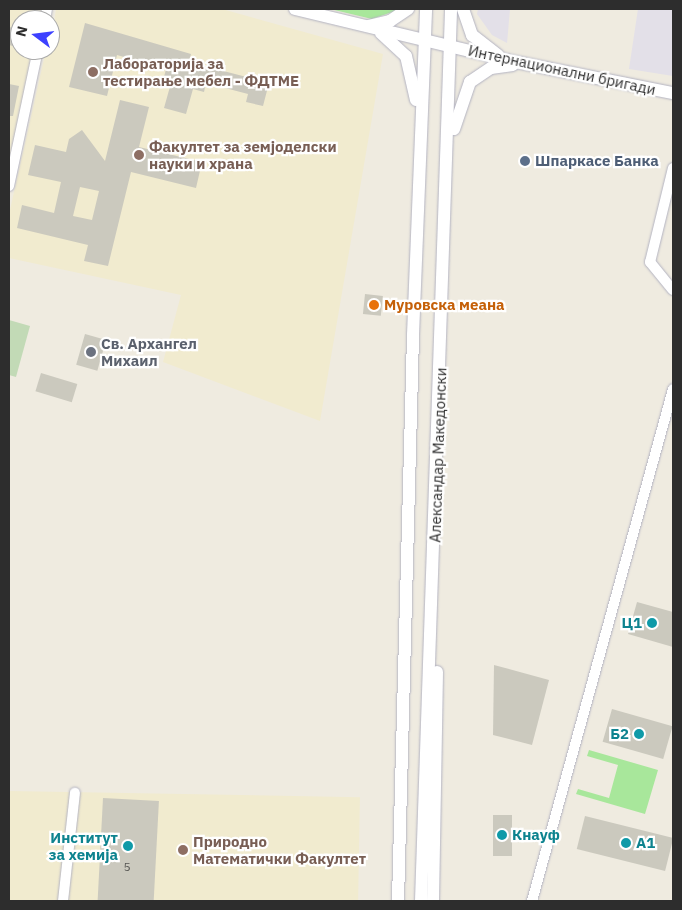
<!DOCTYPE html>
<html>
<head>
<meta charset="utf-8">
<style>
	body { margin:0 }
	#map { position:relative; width:682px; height:910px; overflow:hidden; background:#efebe0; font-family:"IBM Plex Sans",sans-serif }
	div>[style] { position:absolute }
	.industrial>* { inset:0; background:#e3e0e8 }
	.education>* { inset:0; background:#f1ebcf; transform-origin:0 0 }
	.green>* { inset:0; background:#a8e79b }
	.cemetery>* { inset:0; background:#c2dab6 }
	.building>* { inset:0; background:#cbc9be; transform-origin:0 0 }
	.roads { filter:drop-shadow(0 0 1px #b3b3c1) drop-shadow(0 0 1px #b3b3c1) }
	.minor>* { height:10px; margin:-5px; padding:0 5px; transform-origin:5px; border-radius:5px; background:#fff }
	.tertiary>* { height:12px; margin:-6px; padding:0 6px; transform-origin:6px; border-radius:6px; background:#fff }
	.dots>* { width:14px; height:14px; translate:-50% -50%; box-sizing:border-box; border:2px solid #fff; border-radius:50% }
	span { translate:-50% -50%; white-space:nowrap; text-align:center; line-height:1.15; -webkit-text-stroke:4.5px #fff; paint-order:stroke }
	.number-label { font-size:12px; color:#545451 }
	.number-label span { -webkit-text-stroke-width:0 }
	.education-label { font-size:15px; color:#785e54; font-weight:700 }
	.left { translate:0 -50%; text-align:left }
	.street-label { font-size:15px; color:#2d2d2d }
	.service-label { font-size:15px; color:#4e5e75; font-weight:700 }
	.food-label { font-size:15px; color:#c56008; font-weight:700 }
	.worship-label { font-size:15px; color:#5b616d; font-weight:700 }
	.culture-label { font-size:15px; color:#0d838f; font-weight:700 }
	.right { translate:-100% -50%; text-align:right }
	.frame { position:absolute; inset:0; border:10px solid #2d2d2d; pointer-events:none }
	.north { position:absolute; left:10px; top:10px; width:50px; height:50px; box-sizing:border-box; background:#fff; border:1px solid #ababab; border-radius:50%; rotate:285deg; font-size:14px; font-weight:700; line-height:20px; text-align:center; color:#2d2d2d }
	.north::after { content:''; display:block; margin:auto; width:18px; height:22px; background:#3d41ff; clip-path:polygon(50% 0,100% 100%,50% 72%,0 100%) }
</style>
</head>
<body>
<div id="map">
	<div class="industrial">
		<i style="clip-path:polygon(478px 9px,510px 9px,507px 43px,492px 35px,477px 14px)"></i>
		<i style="clip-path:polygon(638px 9px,673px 9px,673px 76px,629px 69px)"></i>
	</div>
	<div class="education">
		<i style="clip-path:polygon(9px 9px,43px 9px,41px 20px,20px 20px,20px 50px,34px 50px,9px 166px)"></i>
		<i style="clip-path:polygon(56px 9px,222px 9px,383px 54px,320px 421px,163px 362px,181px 295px,9px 258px,9px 214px,46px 50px,50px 50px)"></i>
		<i style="left:9px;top:791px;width:351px;height:110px;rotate:1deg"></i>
	</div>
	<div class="green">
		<i style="clip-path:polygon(330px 9px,401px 9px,372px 19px)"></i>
		<i style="clip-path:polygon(589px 750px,658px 770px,645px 814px,576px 794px,578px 789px,609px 798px,618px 765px,587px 756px)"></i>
	</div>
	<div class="cemetery">
		<i style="clip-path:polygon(9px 320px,30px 326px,16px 377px,9px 375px)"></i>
	</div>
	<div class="building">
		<i style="clip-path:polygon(85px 23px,191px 54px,189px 62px,269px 83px,263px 106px,246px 102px,248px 94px,206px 83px,204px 92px,193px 89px,186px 114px,164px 108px,171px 83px,163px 81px,166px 69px,117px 55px,107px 96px,69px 87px)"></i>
		<i style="clip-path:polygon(9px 27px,20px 29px,20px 48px,9px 45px)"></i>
		<i style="clip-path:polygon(9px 84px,19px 86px,13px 116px,9px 116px)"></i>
		<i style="clip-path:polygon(evenodd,120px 100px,149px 107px,139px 147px,202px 162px,196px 188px,131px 172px,108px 266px,84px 261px,88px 245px,17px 228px,22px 205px,54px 213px,61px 182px,28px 175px,35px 145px,66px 152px,69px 139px,82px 130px,105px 161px,120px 100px,80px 187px,99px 191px,92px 220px,73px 216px,80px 187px)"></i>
		<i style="left:365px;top:294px;width:18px;height:20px;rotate:6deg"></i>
		<i style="left:85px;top:334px;width:22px;height:32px;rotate:16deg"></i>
		<i style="left:41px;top:373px;width:38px;height:19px;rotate:17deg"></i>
		<i style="clip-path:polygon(637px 602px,673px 612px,673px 647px,628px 634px)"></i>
		<i style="clip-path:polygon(494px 665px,549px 680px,532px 745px,493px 735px)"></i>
		<i style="left:612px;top:709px;width:63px;height:34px;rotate:16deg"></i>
		<i style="left:103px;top:798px;width:56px;height:103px;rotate:3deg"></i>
		<i style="left:493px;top:815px;width:19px;height:41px"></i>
		<i style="left:585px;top:816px;width:91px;height:34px;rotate:14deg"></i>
	</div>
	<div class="roads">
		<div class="minor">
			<i style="left:45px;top:20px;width:11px;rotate:-80deg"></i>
			<i style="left:673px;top:168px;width:97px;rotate:103.7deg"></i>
			<i style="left:650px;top:262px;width:36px;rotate:51deg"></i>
			<i style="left:9px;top:186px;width:139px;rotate:-78deg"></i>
			<i style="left:63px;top:901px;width:109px;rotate:-83.7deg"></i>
			<i style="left:532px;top:901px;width:531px;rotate:-74.6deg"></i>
		</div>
		<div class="tertiary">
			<i style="left:295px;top:9px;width:222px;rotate:13.5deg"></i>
			<i style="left:511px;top:61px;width:165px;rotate:11.2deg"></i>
			<i style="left:463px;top:9px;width:28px;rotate:71deg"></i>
			<i style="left:472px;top:35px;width:33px;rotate:38deg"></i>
			<i style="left:368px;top:26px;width:23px;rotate:-13deg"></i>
			<i style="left:390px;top:21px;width:22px;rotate:-34deg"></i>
			<i style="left:381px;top:33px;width:34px;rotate:43deg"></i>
			<i style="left:406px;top:56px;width:45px;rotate:77.2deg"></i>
			<i style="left:454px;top:129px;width:50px;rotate:-71.2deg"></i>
			<i style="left:470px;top:82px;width:25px;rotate:-34deg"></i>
			<i style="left:491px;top:68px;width:22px;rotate:-8deg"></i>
			<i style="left:398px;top:901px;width:566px;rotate:-88.48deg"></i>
			<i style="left:413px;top:335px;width:326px;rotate:-87.7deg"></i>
			<i style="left:421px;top:901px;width:893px;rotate:-88.07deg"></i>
			<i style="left:433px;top:901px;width:229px;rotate:-89deg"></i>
		</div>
	</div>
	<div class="dots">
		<i style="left:93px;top:72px;background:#8d6e63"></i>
		<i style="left:139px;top:155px;background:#8d6e63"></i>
		<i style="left:525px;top:161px;background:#5c6f8a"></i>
		<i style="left:374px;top:305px;background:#e8710a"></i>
		<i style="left:91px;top:352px;background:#6b7280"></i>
		<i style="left:652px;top:623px;background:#0f9aa8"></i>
		<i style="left:639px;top:734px;background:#0f9aa8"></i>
		<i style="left:502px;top:835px;background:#0f9aa8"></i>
		<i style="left:626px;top:843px;background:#0f9aa8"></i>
		<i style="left:128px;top:846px;background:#0f9aa8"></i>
		<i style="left:183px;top:850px;background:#8d6e63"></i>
	</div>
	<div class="number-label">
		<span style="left:127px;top:867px">5</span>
	</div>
	<div class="education-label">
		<span class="left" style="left:103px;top:72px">Лабораторија за<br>тестирање мебел - ФДТМЕ</span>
		<span class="left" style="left:149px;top:155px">Факултет за земјоделски<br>науки и храна</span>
		<span class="left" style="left:193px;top:850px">Природно<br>Математички Факултет</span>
	</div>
	<div class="street-label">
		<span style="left:562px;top:70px;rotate:12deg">Интернационални бригади</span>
		<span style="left:438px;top:455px;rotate:-88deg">Александар Македонски</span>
	</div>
	<div class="service-label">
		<span class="left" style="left:535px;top:161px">Шпаркасе Банка</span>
	</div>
	<div class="food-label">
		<span class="left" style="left:384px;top:305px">Муровска меана</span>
	</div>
	<div class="worship-label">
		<span class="left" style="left:101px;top:352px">Св. Архангел<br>Михаил</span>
	</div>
	<div class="culture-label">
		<span class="right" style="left:642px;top:623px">Ц1</span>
		<span class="right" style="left:629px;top:734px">Б2</span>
		<span class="left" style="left:512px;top:835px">Кнауф</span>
		<span class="right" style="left:118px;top:846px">Институт<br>за хемија</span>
		<span class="left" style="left:636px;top:843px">А1</span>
	</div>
	<div class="frame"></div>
	<div class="north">N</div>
</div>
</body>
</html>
